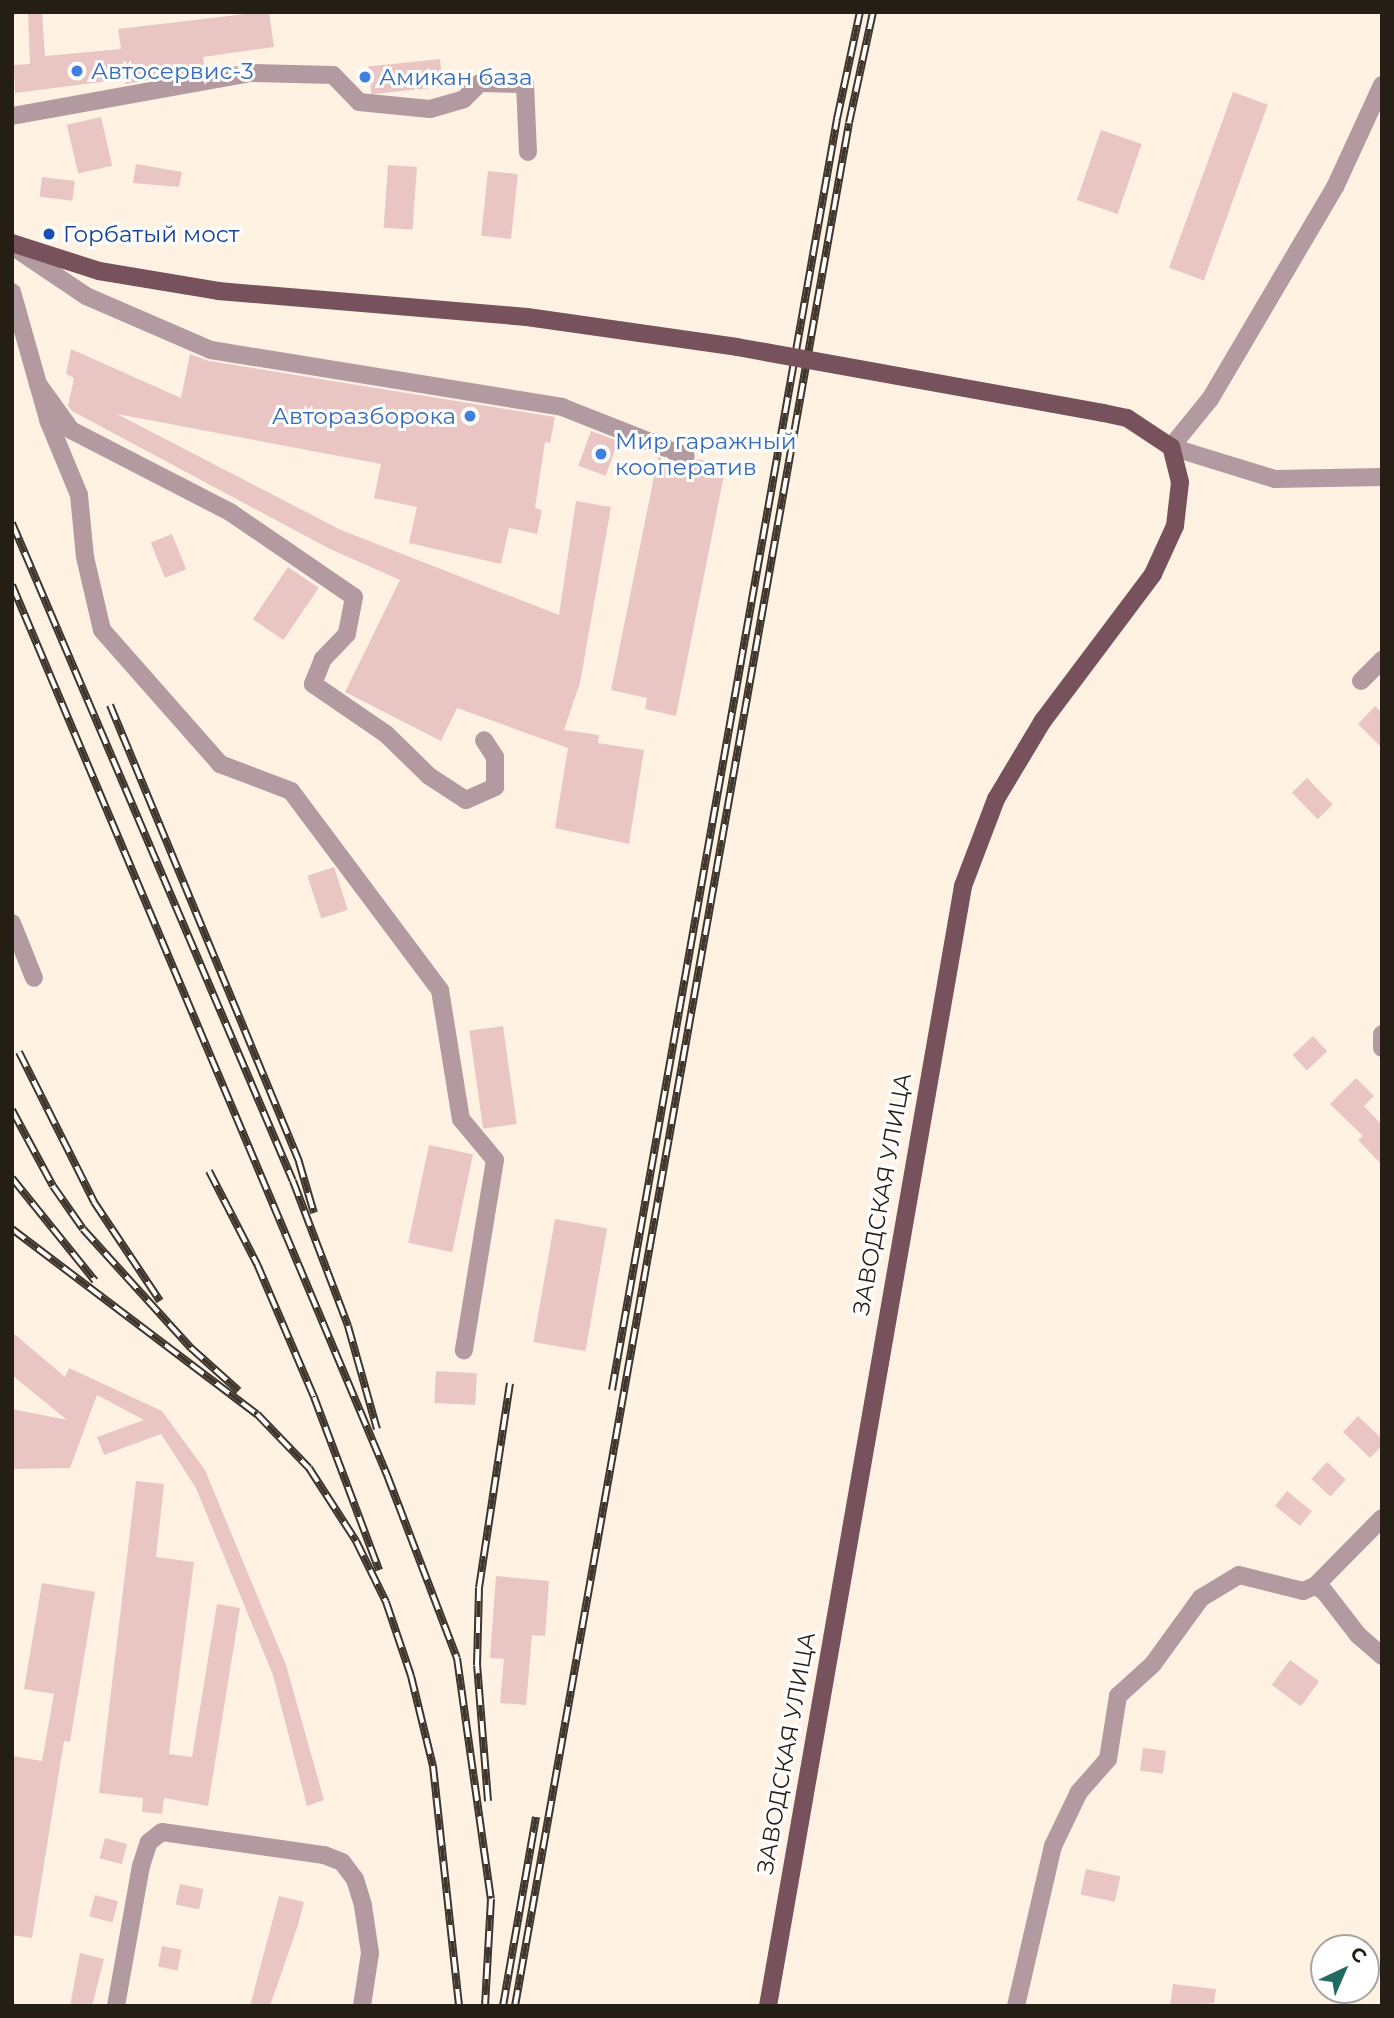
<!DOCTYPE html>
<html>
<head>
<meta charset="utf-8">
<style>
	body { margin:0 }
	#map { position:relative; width:1394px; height:2018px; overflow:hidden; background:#fff2e3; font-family:Montserrat,sans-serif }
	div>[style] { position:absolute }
	.building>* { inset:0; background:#e9c6c4; transform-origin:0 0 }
	.minor>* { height:18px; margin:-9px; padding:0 9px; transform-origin:9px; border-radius:9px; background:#b29aa0 }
	.major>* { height:18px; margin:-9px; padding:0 9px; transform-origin:9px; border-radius:9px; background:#77515b }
	.rail>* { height:8px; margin-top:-4px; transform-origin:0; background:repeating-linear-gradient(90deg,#fff 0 16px,#3e362c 0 32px); box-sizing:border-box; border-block:2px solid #3e362c }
	.major-bridge>* { height:18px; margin:-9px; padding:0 9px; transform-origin:9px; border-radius:9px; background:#77515b }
	.dots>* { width:19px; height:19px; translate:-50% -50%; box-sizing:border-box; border:4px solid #fff; border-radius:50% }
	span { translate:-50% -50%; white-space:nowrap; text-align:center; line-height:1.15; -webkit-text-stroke:6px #fff; paint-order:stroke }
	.shop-label { font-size:23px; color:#366cbe }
	.left { translate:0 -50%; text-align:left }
	.right { translate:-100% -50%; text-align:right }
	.transit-label { font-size:23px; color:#164399 }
	.street-label { font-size:23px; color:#251e15 }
	.frame { position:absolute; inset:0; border:14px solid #251e15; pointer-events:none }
	.north { position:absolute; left:1310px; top:1934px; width:70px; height:70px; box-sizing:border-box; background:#fff; border:2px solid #a8a5a1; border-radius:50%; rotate:44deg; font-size:19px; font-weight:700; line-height:28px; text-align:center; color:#251e15 }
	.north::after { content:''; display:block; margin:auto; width:24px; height:32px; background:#236b62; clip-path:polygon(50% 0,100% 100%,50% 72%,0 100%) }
</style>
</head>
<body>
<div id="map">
	<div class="building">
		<i style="clip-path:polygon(28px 12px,42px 12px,45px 56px,121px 49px,118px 29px,263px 12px,269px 12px,274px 47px,203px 57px,205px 70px,125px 84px,125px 79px,15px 93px,14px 65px,30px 64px)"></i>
		<i style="left:440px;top:59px;width:28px;height:72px;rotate:84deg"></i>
		<i style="left:1233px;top:92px;width:37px;height:187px;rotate:20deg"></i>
		<i style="left:101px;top:117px;width:50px;height:35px;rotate:77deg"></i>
		<i style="left:1101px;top:130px;width:43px;height:74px;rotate:19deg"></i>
		<i style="clip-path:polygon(136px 164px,182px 172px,179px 187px,133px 183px)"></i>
		<i style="left:388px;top:165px;width:29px;height:63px;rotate:4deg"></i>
		<i style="left:488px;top:171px;width:30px;height:65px;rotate:6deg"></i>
		<i style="left:42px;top:177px;width:33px;height:20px;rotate:7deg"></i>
		<i style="clip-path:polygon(71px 349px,181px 398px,190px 354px,209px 361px,555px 417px,550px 443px,545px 442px,535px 508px,542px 510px,537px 534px,509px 528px,501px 564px,409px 543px,417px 507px,374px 498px,381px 464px,117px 414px,341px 530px,559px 615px,576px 501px,611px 507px,580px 683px,564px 730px,599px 735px,598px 743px,644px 750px,629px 844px,555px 828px,568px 748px,457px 708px,441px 741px,345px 692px,400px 580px,330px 549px,72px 411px,68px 406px,74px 378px,66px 374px)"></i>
		<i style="left:591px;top:431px;width:29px;height:37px;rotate:20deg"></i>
		<i style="clip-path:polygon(658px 457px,687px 467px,697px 459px,726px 465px,676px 716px,645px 709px,647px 698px,611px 690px)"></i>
		<i style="left:172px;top:534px;width:38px;height:23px;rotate:68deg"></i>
		<i style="left:288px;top:567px;width:37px;height:63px;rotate:34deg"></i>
		<i style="clip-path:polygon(1375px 706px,1382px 713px,1382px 748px,1358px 724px)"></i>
		<i style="left:1307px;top:778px;width:37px;height:21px;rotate:46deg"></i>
		<i style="left:334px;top:867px;width:45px;height:28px;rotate:72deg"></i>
		<i style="left:503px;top:1026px;width:99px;height:34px;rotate:82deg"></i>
		<i style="left:1313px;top:1036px;width:21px;height:28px;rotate:47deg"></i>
		<i style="clip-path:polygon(1356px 1078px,1374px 1096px,1364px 1106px,1382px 1125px,1382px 1165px,1358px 1140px,1363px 1136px,1330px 1104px)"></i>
		<i style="left:429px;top:1145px;width:45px;height:100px;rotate:12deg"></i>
		<i style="left:555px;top:1219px;width:53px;height:125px;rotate:10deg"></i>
		<i style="clip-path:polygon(12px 1332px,65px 1377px,69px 1368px,162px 1411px,205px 1470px,286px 1665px,324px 1800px,307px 1806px,273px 1675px,196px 1488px,161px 1434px,104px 1455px,97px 1437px,144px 1420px,97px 1395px,70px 1468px,12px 1469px,12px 1409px,67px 1420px,12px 1375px)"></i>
		<i style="left:436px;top:1371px;width:41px;height:32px;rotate:3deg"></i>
		<i style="clip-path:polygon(1358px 1416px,1382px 1439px,1382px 1446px,1370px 1458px,1343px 1432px)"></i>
		<i style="left:1327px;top:1462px;width:26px;height:23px;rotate:43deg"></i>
		<i style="clip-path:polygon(136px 1481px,164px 1484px,156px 1557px,194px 1562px,169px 1754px,192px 1757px,217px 1604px,240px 1608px,208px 1806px,164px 1798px,162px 1814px,142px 1812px,143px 1798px,99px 1793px)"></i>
		<i style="left:1287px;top:1491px;width:32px;height:19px;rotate:39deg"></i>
		<i style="clip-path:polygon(496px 1576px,549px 1581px,545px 1636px,532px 1635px,526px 1705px,500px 1703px,504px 1659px,490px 1658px)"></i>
		<i style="clip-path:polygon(42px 1583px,95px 1592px,70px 1742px,64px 1741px,32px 1938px,12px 1935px,12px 1756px,42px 1761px,54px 1694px,24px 1689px)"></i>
		<i style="left:1290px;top:1660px;width:36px;height:31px;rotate:36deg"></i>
		<i style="left:1143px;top:1748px;width:23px;height:23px;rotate:7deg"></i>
		<i style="left:105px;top:1838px;width:23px;height:21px;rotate:15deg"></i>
		<i style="left:1086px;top:1869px;width:35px;height:26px;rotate:12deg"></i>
		<i style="left:180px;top:1884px;width:24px;height:21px;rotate:12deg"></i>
		<i style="left:95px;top:1895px;width:24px;height:22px;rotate:15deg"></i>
		<i style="clip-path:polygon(279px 1896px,304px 1902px,298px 1925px,270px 2006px,250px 2006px)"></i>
		<i style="left:162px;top:1946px;width:20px;height:21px;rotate:11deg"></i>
		<i style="clip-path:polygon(80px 1953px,104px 1959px,92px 2006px,70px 2006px)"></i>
		<i style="clip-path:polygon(1173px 1984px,1216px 1989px,1214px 2003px,1170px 2006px)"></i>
	</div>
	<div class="minor">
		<i style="left:1382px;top:85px;width:112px;rotate:114.7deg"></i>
		<i style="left:1335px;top:187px;width:246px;rotate:120.5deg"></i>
		<i style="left:1210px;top:399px;width:62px;rotate:129.1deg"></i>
		<i style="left:1171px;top:447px;width:109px;rotate:17.1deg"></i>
		<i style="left:1275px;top:479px;width:107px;rotate:-1.1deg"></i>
		<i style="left:12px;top:116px;width:243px;rotate:-10.2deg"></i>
		<i style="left:251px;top:73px;width:82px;rotate:1.4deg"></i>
		<i style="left:333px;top:75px;width:37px;rotate:46deg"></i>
		<i style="left:359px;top:102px;width:71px;rotate:5.6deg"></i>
		<i style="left:430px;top:109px;width:35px;rotate:-16deg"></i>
		<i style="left:464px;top:99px;width:23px;rotate:-45deg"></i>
		<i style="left:480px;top:83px;width:45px;rotate:1.3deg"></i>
		<i style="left:525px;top:84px;width:68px;rotate:87.5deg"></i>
		<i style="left:12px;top:246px;width:89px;rotate:34deg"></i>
		<i style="left:86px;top:296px;width:136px;rotate:23.4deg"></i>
		<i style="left:211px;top:350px;width:356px;rotate:9.2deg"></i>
		<i style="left:562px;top:407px;width:133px;rotate:21.6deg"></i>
		<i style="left:12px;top:292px;width:96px;rotate:74.2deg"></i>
		<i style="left:38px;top:384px;width:57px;rotate:54.3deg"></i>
		<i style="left:71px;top:430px;width:179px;rotate:27.3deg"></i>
		<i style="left:230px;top:512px;width:150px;rotate:34.4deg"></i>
		<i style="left:354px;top:597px;width:38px;rotate:101deg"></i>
		<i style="left:347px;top:634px;width:35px;rotate:134deg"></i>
		<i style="left:323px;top:659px;width:27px;rotate:112deg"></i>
		<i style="left:313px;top:684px;width:88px;rotate:34.4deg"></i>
		<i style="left:386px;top:734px;width:60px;rotate:44.3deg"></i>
		<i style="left:429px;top:776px;width:44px;rotate:33deg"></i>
		<i style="left:466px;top:800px;width:32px;rotate:-24deg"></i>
		<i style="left:495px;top:787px;width:30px;rotate:-90deg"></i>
		<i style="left:495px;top:757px;width:20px;rotate:-123deg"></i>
		<i style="left:38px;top:384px;width:37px;rotate:74deg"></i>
		<i style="left:48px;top:420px;width:81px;rotate:67.5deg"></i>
		<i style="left:79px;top:495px;width:62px;rotate:84.5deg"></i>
		<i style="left:85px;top:557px;width:75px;rotate:76.9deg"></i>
		<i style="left:102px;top:630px;width:179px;rotate:48.6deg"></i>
		<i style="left:220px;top:764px;width:76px;rotate:20.8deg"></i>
		<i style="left:291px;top:791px;width:249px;rotate:53.2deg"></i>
		<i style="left:440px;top:990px;width:131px;rotate:80.8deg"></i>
		<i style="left:461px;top:1119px;width:53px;rotate:50.3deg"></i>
		<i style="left:495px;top:1160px;width:193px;rotate:99.3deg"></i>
		<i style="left:1361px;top:681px;width:30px;rotate:-45deg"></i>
		<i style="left:12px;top:923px;width:59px;rotate:68.2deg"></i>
		<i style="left:1382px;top:1034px;width:14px;rotate:90deg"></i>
		<i style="left:1315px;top:1586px;width:10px;rotate:29deg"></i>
		<i style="left:1324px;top:1591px;width:56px;rotate:52.3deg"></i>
		<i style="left:1358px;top:1635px;width:32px;rotate:41deg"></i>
		<i style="left:116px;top:2006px;width:142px;rotate:-79.9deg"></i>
		<i style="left:141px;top:1866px;width:25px;rotate:-72deg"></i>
		<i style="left:149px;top:1842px;width:16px;rotate:-38deg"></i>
		<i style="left:162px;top:1832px;width:164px;rotate:8.1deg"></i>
		<i style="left:324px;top:1855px;width:19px;rotate:21deg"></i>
		<i style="left:342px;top:1862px;width:21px;rotate:53deg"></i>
		<i style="left:355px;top:1879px;width:28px;rotate:73deg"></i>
		<i style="left:363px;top:1906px;width:48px;rotate:81.5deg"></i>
		<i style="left:370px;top:1953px;width:54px;rotate:98.6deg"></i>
		<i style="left:1016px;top:2006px;width:164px;rotate:-77deg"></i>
		<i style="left:1053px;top:1846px;width:60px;rotate:-64.3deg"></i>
		<i style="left:1079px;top:1792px;width:44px;rotate:-48.7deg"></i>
		<i style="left:1108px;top:1759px;width:64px;rotate:-81deg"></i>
		<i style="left:1118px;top:1696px;width:47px;rotate:-42.4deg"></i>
		<i style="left:1153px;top:1664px;width:82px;rotate:-54deg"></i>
		<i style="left:1201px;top:1598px;width:44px;rotate:-31.2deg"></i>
		<i style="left:1239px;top:1575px;width:66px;rotate:14deg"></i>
		<i style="left:1303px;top:1591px;width:13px;rotate:-23deg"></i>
		<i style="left:1315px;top:1586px;width:95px;rotate:-45.4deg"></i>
	</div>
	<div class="major">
		<i style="left:12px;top:243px;width:91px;rotate:17.8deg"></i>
		<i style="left:99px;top:271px;width:121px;rotate:9.5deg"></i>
		<i style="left:218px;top:291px;width:310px;rotate:4.8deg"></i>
		<i style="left:527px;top:317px;width:212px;rotate:8.1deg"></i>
		<i style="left:768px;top:2006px;width:1137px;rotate:-80.12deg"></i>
		<i style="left:963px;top:886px;width:93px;rotate:-69.2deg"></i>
		<i style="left:996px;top:799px;width:90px;rotate:-59.1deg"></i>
		<i style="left:1042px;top:722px;width:185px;rotate:-53.1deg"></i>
		<i style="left:1153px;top:574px;width:53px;rotate:-65.4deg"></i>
		<i style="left:1175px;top:526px;width:44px;rotate:-83.5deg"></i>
		<i style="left:1180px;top:482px;width:36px;rotate:-104deg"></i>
		<i style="left:1171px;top:447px;width:53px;rotate:-146.6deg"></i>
		<i style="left:1127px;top:418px;width:24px;rotate:-168deg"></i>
	</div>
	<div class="rail">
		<i style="left:12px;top:523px;width:715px;rotate:66.88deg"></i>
		<i style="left:293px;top:1181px;width:155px;rotate:69.2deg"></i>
		<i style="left:348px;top:1326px;width:107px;rotate:74.3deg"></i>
		<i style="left:12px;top:585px;width:966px;rotate:67.15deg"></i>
		<i style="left:387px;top:1475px;width:196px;rotate:69.1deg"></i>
		<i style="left:457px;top:1658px;width:243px;rotate:82deg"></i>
		<i style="left:491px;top:1899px;width:107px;rotate:93.2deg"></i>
		<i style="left:110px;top:705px;width:495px;rotate:67.5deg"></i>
		<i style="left:299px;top:1162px;width:53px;rotate:73.6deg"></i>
		<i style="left:19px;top:1052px;width:168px;rotate:63.4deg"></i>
		<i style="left:94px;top:1202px;width:119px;rotate:56.3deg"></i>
		<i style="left:12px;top:1110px;width:86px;rotate:61.7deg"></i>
		<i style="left:53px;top:1186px;width:52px;rotate:55.1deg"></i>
		<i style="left:83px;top:1229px;width:161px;rotate:47.8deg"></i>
		<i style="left:191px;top:1348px;width:64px;rotate:41.9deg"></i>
		<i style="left:209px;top:1171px;width:105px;rotate:62.7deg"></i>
		<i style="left:257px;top:1264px;width:145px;rotate:66.8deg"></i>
		<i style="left:314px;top:1397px;width:185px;rotate:69.4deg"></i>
		<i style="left:12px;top:1178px;width:132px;rotate:51.1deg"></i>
		<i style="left:12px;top:1229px;width:307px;rotate:37.1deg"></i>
		<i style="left:257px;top:1414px;width:75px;rotate:46.1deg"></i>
		<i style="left:309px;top:1468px;width:87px;rotate:57.2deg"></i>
		<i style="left:356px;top:1541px;width:68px;rotate:63.8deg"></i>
		<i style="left:386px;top:1602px;width:78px;rotate:71.3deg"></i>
		<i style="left:411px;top:1676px;width:93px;rotate:76.3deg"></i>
		<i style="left:433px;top:1766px;width:241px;rotate:83.8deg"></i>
		<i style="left:612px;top:1390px;width:1291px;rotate:-79.96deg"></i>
		<i style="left:837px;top:119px;width:109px;rotate:-77.9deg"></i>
		<i style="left:488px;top:1801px;width:136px;rotate:-94.6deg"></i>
		<i style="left:477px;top:1665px;width:77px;rotate:-88.5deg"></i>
		<i style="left:479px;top:1588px;width:207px;rotate:-81.4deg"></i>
		<i style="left:503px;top:2006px;width:192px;rotate:-80.1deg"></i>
		<i style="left:515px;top:2006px;width:1912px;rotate:-79.94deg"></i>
		<i style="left:849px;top:123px;width:114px;rotate:-77.8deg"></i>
	</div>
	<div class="major-bridge">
		<i style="left:737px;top:347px;width:373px;rotate:10.2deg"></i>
	</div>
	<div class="dots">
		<i style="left:77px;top:71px;background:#3f7fe0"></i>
		<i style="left:365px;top:77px;background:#3f7fe0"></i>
		<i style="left:49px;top:234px;background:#1a4fb4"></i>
		<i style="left:470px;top:416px;background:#3f7fe0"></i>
		<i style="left:601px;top:454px;background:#3f7fe0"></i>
	</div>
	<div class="shop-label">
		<span class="left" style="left:91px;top:71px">Автосервис-3</span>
		<span class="left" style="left:379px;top:77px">Амикан база</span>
		<span class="right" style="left:456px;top:416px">Авторазборока</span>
		<span class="left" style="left:615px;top:454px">Мир гаражный<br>кооператив</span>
	</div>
	<div class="transit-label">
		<span class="left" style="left:63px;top:234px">Горбатый мост</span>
	</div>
	<div class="street-label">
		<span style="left:882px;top:1194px;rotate:-80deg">ЗАВОДСКАЯ УЛИЦА</span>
		<span style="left:786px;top:1753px;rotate:-80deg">ЗАВОДСКАЯ УЛИЦА</span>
	</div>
	<div class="frame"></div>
	<div class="north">С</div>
</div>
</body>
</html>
